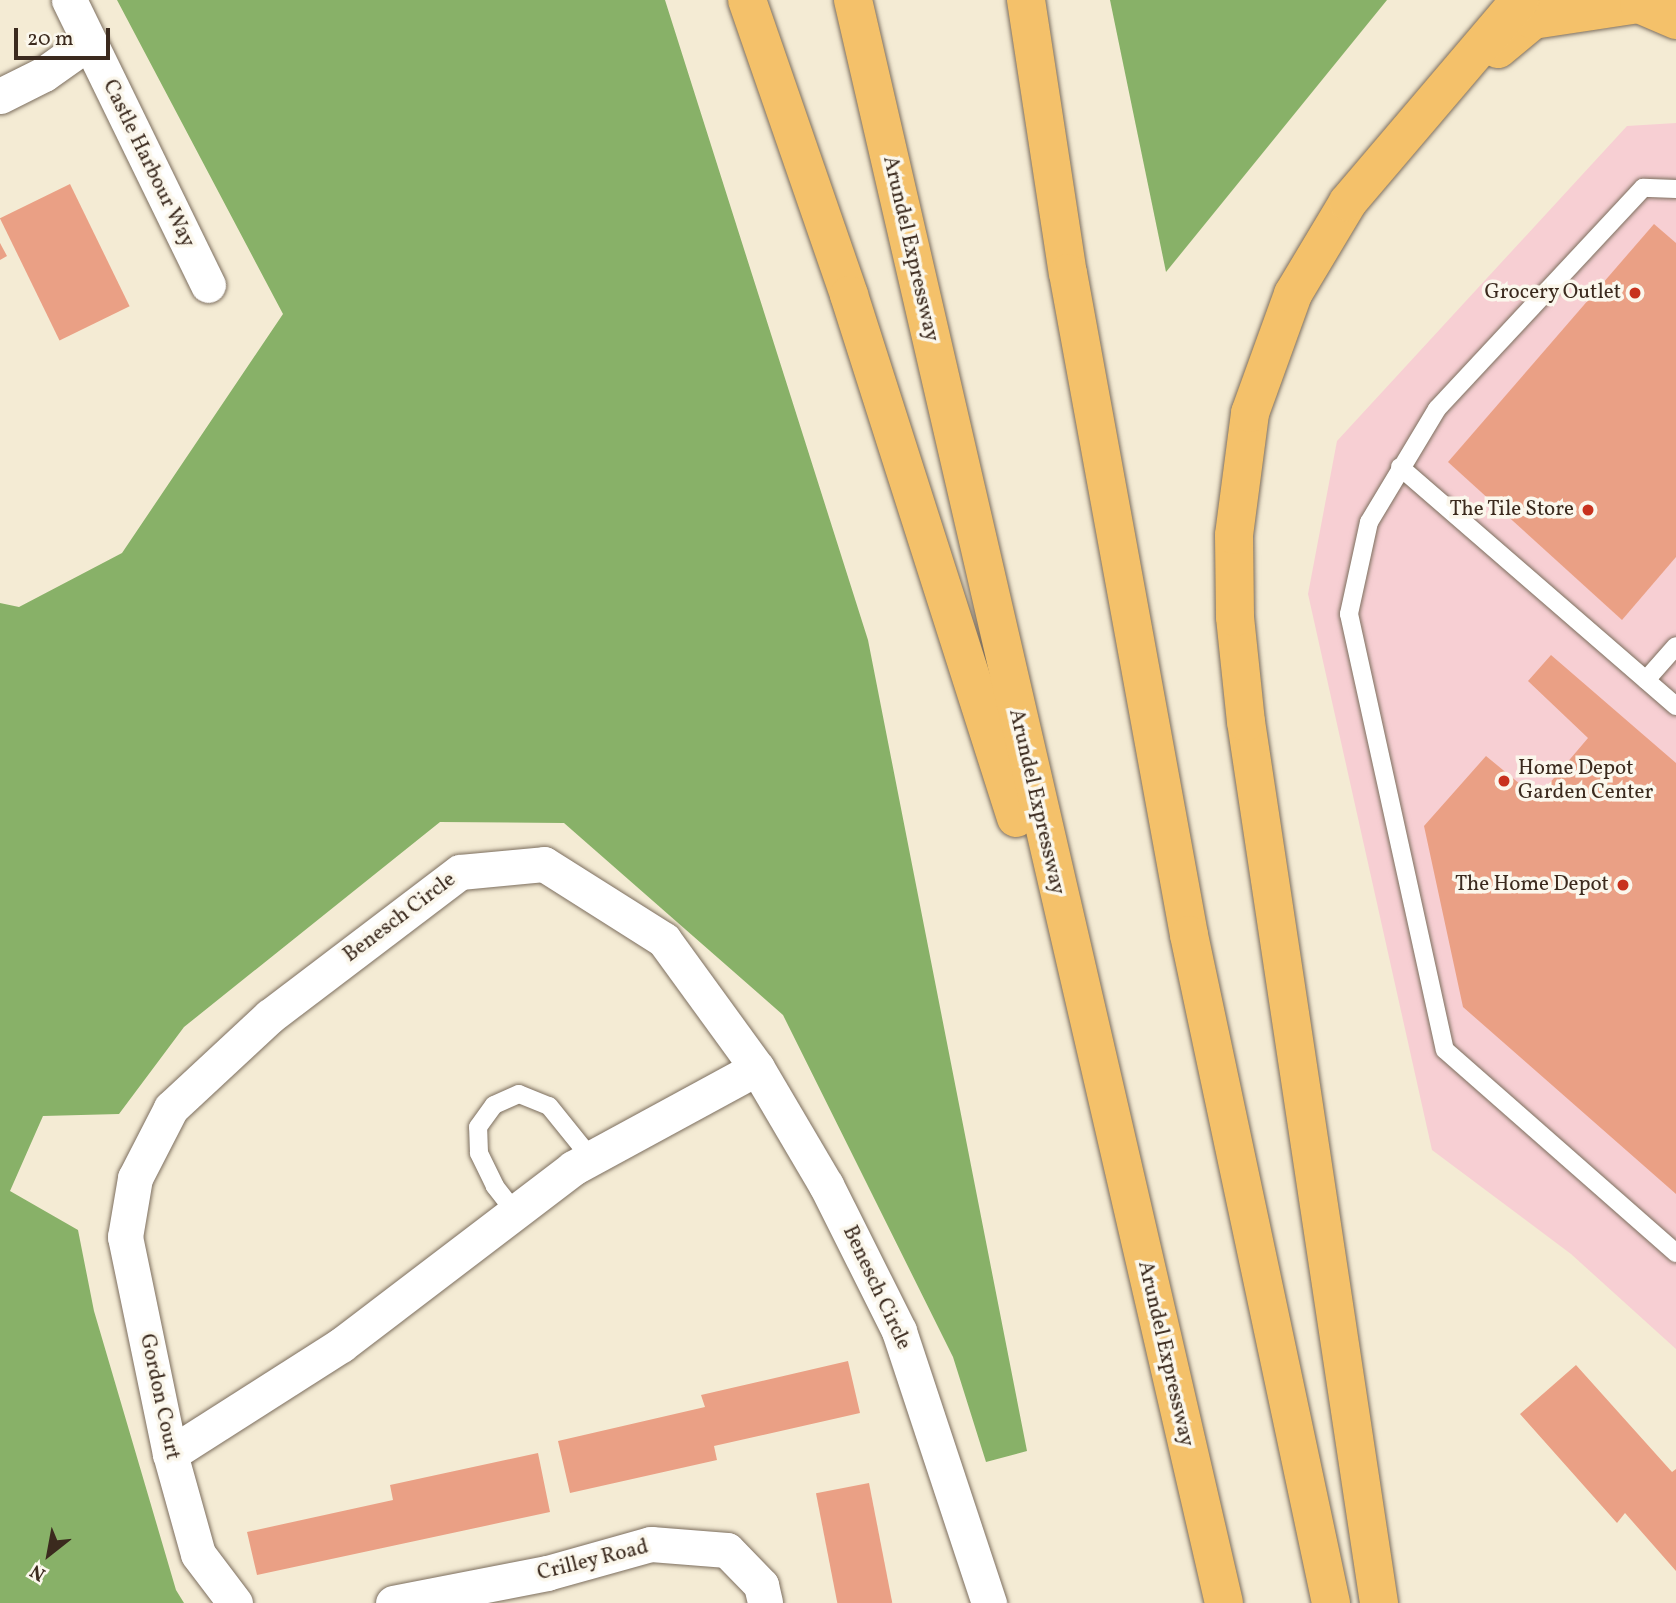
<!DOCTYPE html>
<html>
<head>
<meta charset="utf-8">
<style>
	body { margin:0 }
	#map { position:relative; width:1676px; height:1603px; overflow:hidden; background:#f4ebd4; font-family:Vollkorn,serif }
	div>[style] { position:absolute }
	.built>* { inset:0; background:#f7cfd3 }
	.forest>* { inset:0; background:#88b168 }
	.building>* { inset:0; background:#eaa085; transform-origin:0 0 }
	.roads { filter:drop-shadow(0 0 2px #7c6e5e) drop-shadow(0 0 2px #7c6e5e) }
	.lane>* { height:18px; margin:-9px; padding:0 9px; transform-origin:9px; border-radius:9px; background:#fff }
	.street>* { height:35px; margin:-17.5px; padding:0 17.5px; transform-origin:17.5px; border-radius:17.5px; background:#fff }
	.highway>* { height:38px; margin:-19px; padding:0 19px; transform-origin:19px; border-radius:19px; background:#f4c16a }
	.dots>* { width:19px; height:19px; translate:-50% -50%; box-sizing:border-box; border:4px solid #fbf7ec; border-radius:50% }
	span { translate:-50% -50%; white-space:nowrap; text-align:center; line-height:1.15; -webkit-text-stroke:7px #fbf7ec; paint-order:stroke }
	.street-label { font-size:21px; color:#3b2a1e }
	.poi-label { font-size:21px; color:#3b2a1e }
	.right { translate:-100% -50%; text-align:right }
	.left { translate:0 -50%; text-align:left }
	.north { position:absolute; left:14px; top:1519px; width:70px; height:70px; -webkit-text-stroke:5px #fbf7ec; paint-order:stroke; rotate:211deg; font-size:19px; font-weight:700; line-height:28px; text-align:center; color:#3b2a1e }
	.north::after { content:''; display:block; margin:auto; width:24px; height:32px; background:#3b2a1e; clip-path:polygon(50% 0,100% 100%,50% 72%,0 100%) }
	.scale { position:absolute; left:14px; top:28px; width:96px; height:32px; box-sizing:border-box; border:4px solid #3b2a1e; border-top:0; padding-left:9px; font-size:21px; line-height:24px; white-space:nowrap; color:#3b2a1e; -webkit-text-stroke:5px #fbf7ec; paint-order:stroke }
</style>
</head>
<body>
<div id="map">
	<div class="built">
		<i style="clip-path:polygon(1676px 123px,1676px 1349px,1571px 1254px,1432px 1150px,1308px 594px,1337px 441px,1627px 126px)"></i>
	</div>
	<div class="forest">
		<i style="clip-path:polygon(117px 0,665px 0,868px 640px,1027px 1451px,986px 1462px,953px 1357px,783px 1015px,564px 823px,440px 822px,184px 1027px,119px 1114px,43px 1116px,10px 1191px,78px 1230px,94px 1311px,176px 1590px,184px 1603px,0 1603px,0 603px,19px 607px,122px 553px,283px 314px)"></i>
		<i style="clip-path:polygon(1110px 0,1387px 0,1166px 272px)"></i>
	</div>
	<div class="building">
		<i style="left:70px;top:184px;width:136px;height:78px;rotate:64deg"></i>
		<i style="clip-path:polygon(1654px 224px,1676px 243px,1676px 557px,1622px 620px,1448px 462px)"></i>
		<i style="clip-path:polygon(0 243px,7px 256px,0 260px)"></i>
		<i style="clip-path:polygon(1551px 655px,1676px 763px,1676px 1194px,1463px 1007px,1424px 826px,1486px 756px,1537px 798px,1588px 738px,1528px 681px)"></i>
		<i style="clip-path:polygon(848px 1361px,860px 1413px,714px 1446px,717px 1460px,570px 1493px,558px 1441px,705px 1407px,701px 1395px)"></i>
		<i style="clip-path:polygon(1576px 1365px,1672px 1472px,1676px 1469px,1676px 1571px,1625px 1513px,1617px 1523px,1520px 1414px)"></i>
		<i style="clip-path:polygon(538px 1453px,550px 1512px,257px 1575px,247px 1532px,393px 1500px,390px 1485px)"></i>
		<i style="left:869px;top:1483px;width:122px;height:54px;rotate:79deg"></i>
	</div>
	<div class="roads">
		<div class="lane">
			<i style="left:1676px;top:189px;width:33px;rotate:-178deg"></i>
			<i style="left:1643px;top:188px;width:302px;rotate:133deg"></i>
			<i style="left:1437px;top:409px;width:132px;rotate:121deg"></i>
			<i style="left:1369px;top:522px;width:94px;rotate:102.3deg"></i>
			<i style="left:1349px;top:614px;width:446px;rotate:77.6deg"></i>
			<i style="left:1445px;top:1050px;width:308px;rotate:41.3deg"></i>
			<i style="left:1400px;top:467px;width:365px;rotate:40.9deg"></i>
			<i style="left:1646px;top:680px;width:45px;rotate:-48.6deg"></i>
			<i style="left:515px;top:1212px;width:33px;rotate:-128deg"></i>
			<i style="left:495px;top:1186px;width:37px;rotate:-116deg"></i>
			<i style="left:479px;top:1153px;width:26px;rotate:-92deg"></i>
			<i style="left:478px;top:1127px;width:27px;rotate:-54deg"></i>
			<i style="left:494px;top:1105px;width:27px;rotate:-24deg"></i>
			<i style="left:519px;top:1094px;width:32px;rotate:22deg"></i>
			<i style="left:549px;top:1106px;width:67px;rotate:51.1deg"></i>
		</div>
		<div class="street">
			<i style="left:69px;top:0;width:317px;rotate:64deg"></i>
			<i style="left:0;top:96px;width:49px;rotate:-26.6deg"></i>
			<i style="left:44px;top:74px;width:55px;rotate:-35.4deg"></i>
			<i style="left:170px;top:1454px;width:203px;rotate:-32.5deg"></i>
			<i style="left:341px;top:1345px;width:292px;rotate:-37.3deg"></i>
			<i style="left:573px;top:1168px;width:209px;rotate:-28.5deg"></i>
			<i style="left:235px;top:1603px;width:61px;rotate:-127.1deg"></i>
			<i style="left:198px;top:1554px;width:104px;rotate:-105.6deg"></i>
			<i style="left:170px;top:1454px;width:222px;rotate:-101.7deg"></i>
			<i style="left:125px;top:1237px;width:60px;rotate:-80.4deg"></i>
			<i style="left:135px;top:1178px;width:79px;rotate:-62.8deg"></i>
			<i style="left:171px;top:1108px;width:135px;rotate:-42.9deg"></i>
			<i style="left:270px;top:1016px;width:238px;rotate:-37.2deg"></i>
			<i style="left:460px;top:872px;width:84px;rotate:-5.4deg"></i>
			<i style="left:544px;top:864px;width:142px;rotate:32.3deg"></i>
			<i style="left:664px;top:940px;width:158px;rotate:54deg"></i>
			<i style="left:757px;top:1068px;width:136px;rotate:59.5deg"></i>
			<i style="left:826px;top:1185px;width:163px;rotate:63.4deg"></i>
			<i style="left:899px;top:1331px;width:287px;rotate:71.7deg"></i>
			<i style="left:393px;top:1603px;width:157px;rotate:-11deg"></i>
			<i style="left:547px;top:1573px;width:108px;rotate:-15.6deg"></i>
			<i style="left:651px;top:1544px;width:76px;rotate:4.5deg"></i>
			<i style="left:727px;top:1550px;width:49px;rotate:45.8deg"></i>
			<i style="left:761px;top:1585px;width:18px;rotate:77deg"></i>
		</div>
		<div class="highway">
			<i style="left:747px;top:0;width:312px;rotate:70.9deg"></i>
			<i style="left:849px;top:295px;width:549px;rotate:72.29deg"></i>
			<i style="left:853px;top:0;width:1645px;rotate:76.97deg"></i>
			<i style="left:1026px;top:0;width:276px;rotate:81.3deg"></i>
			<i style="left:1068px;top:273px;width:673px;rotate:79.64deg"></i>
			<i style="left:1189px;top:935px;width:683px;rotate:78deg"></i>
			<i style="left:1498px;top:49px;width:45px;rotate:-39.6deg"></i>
			<i style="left:1533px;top:20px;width:107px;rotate:-8.6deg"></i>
			<i style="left:1639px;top:4px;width:40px;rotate:23.4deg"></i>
			<i style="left:1379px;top:1603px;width:891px;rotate:-98.58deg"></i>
			<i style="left:1246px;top:722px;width:106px;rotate:-96deg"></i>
			<i style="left:1235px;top:617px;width:82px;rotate:-90.7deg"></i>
			<i style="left:1234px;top:535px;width:123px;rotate:-82.5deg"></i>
			<i style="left:1250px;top:413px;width:127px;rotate:-70.1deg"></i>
			<i style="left:1293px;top:294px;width:107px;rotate:-59.1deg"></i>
			<i style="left:1348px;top:202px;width:265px;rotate:-49.6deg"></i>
		</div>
	</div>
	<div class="dots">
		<i style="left:1635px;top:293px;background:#c8321e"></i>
		<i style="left:1588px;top:510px;background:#c8321e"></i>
		<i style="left:1504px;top:781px;background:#c8321e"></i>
		<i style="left:1623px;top:885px;background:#c8321e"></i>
	</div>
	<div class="street-label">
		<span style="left:148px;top:164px;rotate:64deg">Castle Harbour Way</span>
		<span style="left:910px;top:249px;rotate:77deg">Arundel Expressway</span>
		<span style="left:1036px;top:802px;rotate:77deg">Arundel Expressway</span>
		<span style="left:400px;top:918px;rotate:-37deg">Benesch Circle</span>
		<span style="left:876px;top:1288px;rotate:65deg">Benesch Circle</span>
		<span style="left:1165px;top:1354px;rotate:77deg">Arundel Expressway</span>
		<span style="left:159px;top:1397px;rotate:78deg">Gordon Court</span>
		<span style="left:593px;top:1561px;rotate:-14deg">Crilley Road</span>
	</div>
	<div class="poi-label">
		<span class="right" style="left:1621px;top:293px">Grocery Outlet</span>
		<span class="right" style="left:1574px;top:510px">The Tile Store</span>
		<span class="left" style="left:1518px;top:781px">Home Depot<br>Garden Center</span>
		<span class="right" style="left:1609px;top:885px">The Home Depot</span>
	</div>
	<div class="north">N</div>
	<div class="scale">20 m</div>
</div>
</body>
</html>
